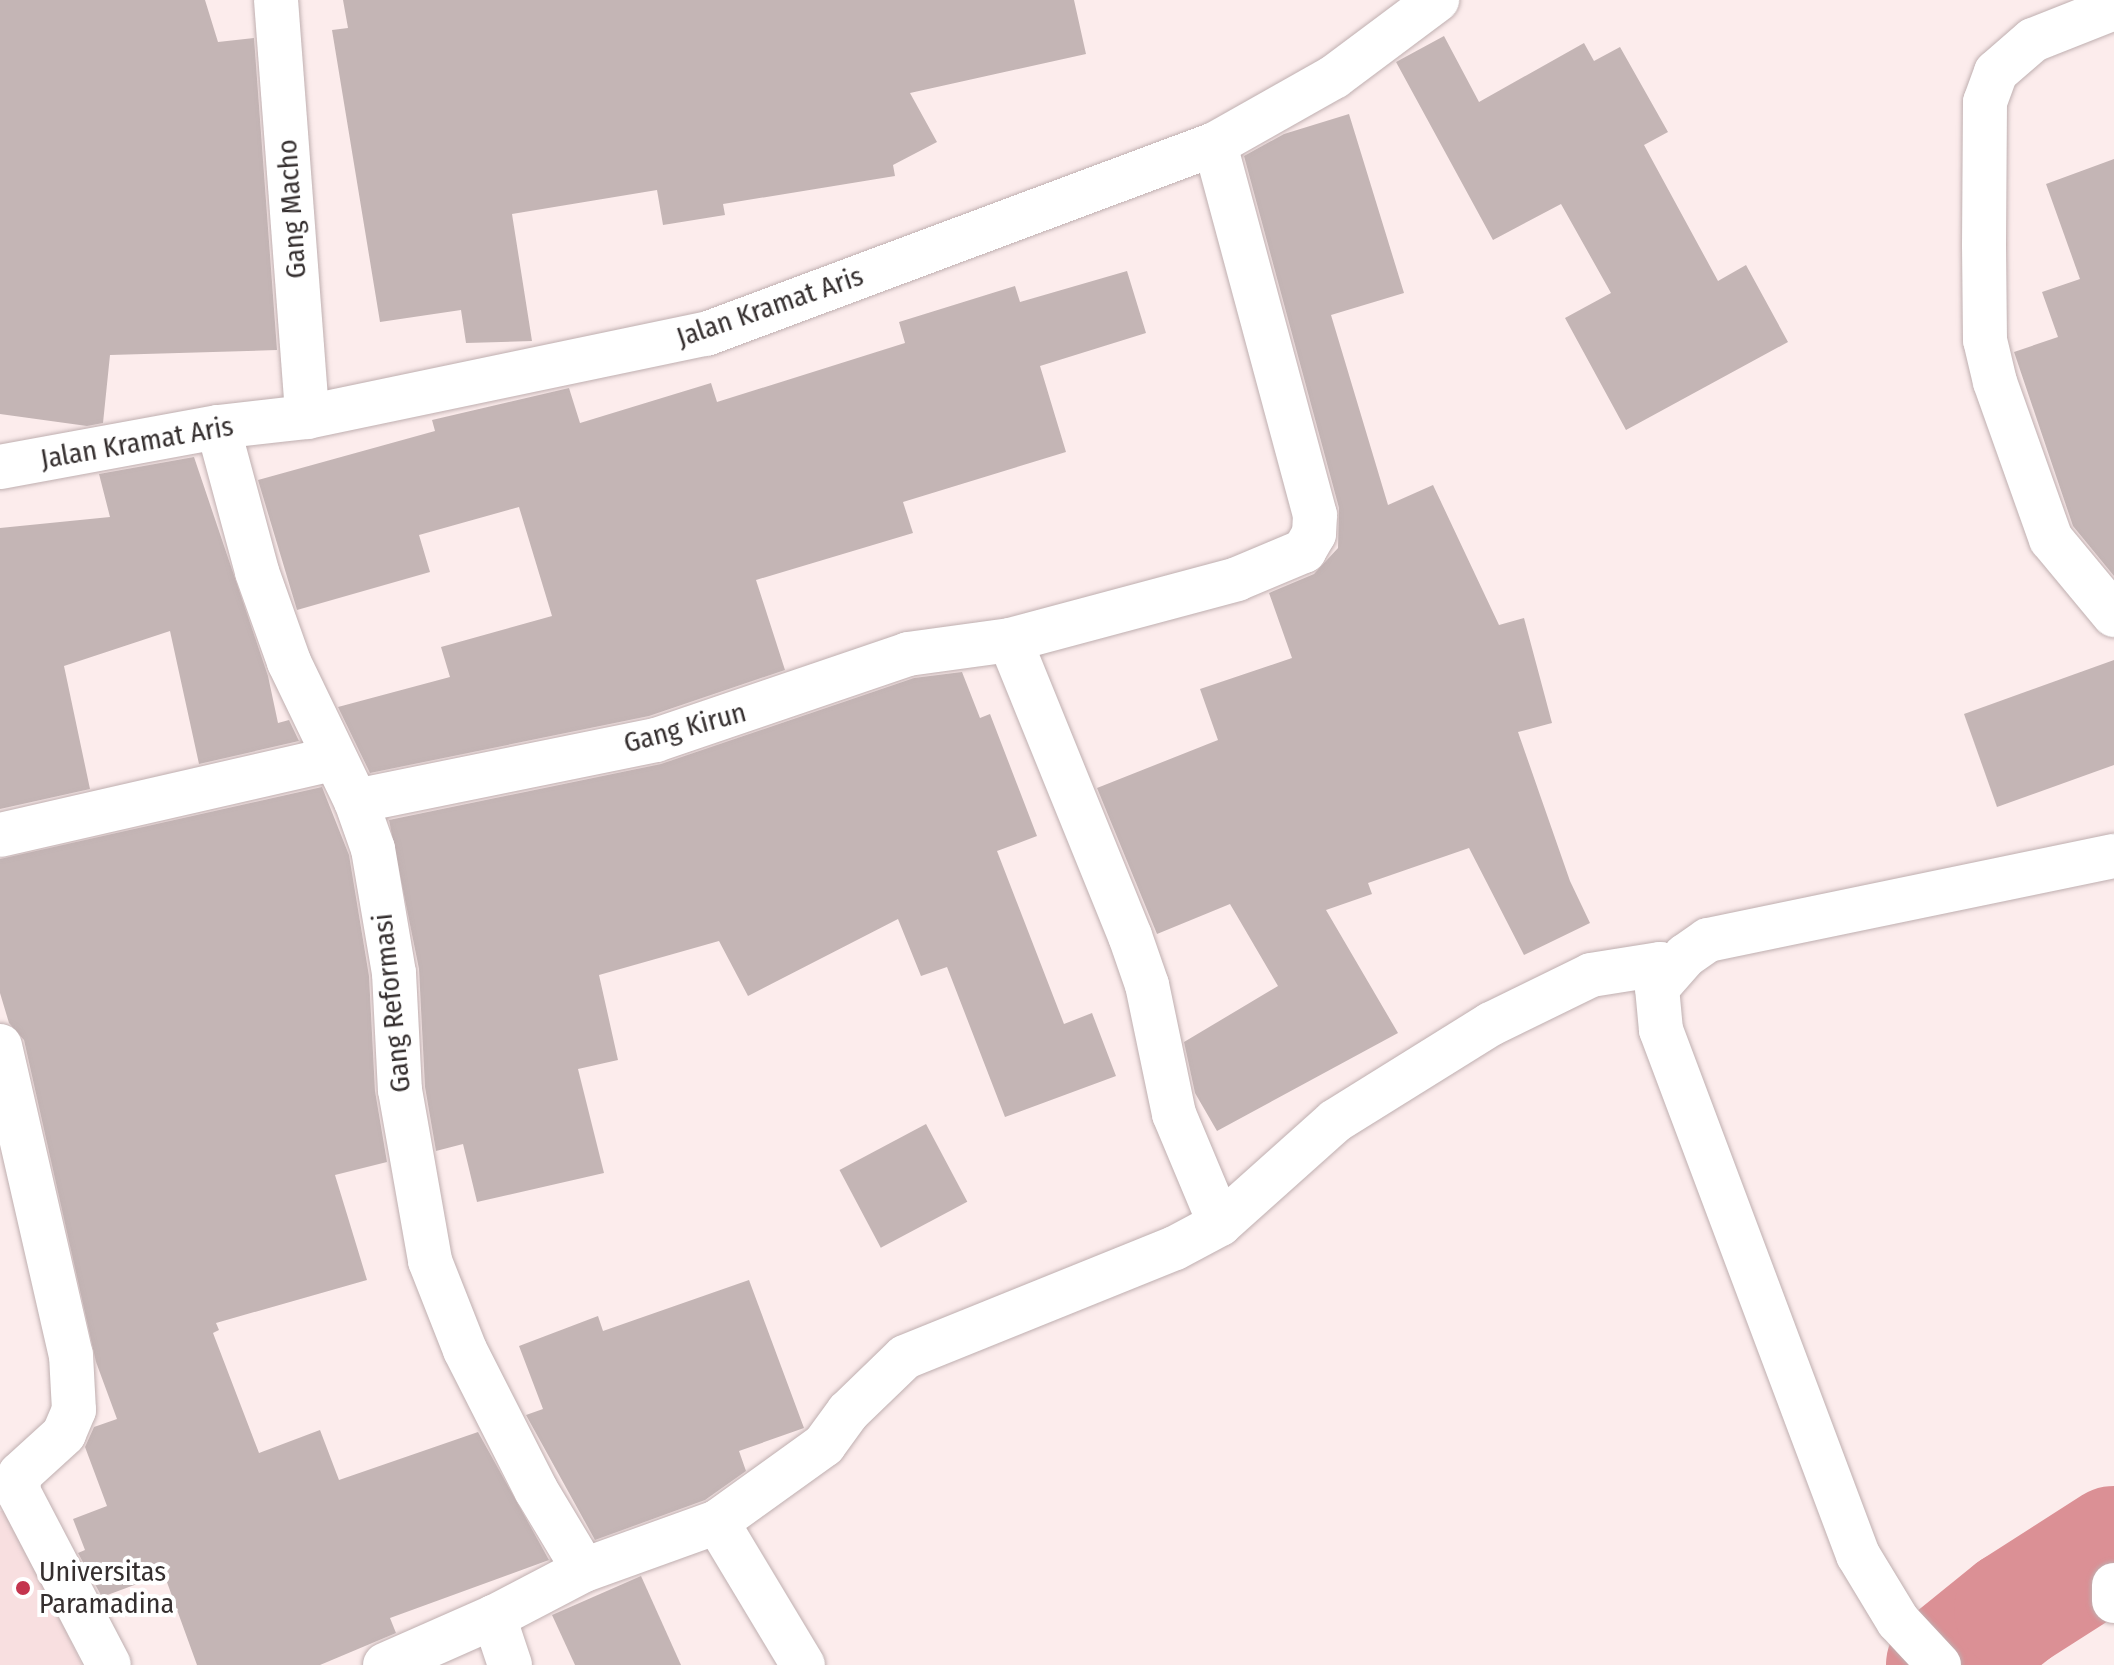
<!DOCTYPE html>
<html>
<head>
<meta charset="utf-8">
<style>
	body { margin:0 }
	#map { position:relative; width:2114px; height:1665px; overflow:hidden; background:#fcecec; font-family:"Fira Sans Condensed",sans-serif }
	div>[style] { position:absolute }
	.built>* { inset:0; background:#f8dfe0 }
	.river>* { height:120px; margin:-60px; padding:0 60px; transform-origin:60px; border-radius:60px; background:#db9095 }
	.building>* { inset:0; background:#c4b5b5; transform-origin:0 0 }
	.roads { filter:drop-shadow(0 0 2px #bfafb0) drop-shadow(0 0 2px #bfafb0) }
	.minor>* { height:44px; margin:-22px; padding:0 22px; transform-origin:22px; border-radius:22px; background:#fff }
	.dots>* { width:22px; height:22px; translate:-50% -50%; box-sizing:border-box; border:4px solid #fff; border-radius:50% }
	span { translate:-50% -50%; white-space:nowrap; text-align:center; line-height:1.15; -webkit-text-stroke:8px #fff; paint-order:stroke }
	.street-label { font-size:28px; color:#352f2f }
	.poi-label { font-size:28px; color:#352f2f }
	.left { translate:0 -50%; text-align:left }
</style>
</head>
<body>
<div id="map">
	<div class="built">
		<i style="clip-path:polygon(0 1511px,8px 1511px,82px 1665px,0 1665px)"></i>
	</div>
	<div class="river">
		<i style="left:1946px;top:1665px;width:87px;rotate:-39deg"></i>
		<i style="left:2014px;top:1610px;width:119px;rotate:-32.6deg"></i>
	</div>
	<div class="building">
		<i style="clip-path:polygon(0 0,205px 0,218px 42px,254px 38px,277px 350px,110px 355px,103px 423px,87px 426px,0 414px)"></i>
		<i style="clip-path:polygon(343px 0,1074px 0,1086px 54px,910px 93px,937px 142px,893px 165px,895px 176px,723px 204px,725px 215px,663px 225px,657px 190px,512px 214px,532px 341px,466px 343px,461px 310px,380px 322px,332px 30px,348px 28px)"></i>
		<i style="clip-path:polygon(1444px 36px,1479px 102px,1584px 43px,1594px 61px,1620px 47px,1668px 132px,1644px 145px,1718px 281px,1746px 265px,1788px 342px,1626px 430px,1565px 318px,1611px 293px,1561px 204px,1493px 240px,1396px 62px)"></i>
		<i style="clip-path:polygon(1349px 114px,1404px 293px,1331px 315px,1388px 505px,1433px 485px,1499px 625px,1524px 618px,1552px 723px,1518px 732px,1570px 881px,1590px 923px,1524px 955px,1469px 848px,1368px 883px,1372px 894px,1326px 910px,1398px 1033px,1217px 1131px,1195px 1093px,1184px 1042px,1278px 986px,1230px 904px,1157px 934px,1097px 788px,1218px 740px,1200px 689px,1292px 658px,1269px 593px,1314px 574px,1338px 548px,1339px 508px,1244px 156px,1284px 134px)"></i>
		<i style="clip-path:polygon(2114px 159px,2114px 576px,2073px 526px,2014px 352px,2058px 337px,2042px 292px,2080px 279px,2046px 184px)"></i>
		<i style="clip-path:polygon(1127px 271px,1146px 333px,1040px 366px,1066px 452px,903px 502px,913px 533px,756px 580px,785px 670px,649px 716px,370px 773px,338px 707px,450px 677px,441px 647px,552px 616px,519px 507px,419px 535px,430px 572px,297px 610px,258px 480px,435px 431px,432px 420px,569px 388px,580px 423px,711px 383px,717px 402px,905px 343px,899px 322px,1015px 286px,1020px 302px)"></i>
		<i style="clip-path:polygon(194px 457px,268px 676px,278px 723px,289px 720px,299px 741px,199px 764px,170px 631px,64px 666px,90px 789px,0 809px,0 528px,110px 517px,99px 474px)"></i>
		<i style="clip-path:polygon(2114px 660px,2114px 765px,1997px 807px,1964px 714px)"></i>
		<i style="clip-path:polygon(962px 672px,980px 718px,990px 714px,1037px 836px,997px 851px,1064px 1024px,1092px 1013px,1116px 1076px,1005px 1117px,947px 967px,921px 976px,898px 919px,748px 996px,719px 941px,599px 975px,618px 1060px,578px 1069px,604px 1173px,477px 1202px,463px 1144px,436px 1151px,425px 1087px,419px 969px,389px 820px,661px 764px,914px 678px)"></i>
		<i style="clip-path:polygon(322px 787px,349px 855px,369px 976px,375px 1091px,387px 1162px,335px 1175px,367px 1280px,216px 1323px,219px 1330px,213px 1333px,259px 1453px,320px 1430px,339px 1480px,478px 1432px,549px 1560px,390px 1618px,396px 1633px,320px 1665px,197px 1665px,164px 1574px,102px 1597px,78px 1553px,85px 1550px,73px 1519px,107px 1506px,85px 1447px,94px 1427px,117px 1419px,96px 1362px,24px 1040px,9px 1023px,0 993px,0 859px)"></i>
		<i style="left:926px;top:1124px;width:88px;height:98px;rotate:62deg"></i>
		<i style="clip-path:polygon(749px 1280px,804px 1428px,739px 1451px,746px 1471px,705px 1500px,595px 1540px,526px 1415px,543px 1409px,519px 1346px,598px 1316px,603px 1331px)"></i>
		<i style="clip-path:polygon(641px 1576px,681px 1665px,575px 1665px,552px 1615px)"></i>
	</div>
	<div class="roads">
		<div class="minor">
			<i style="left:276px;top:0;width:418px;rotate:85.7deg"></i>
			<i style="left:2114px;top:8px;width:87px;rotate:158.4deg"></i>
			<i style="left:2033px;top:40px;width:49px;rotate:139.1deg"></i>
			<i style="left:1996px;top:72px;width:32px;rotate:110deg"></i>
			<i style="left:1985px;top:102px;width:143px;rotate:90.4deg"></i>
			<i style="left:1984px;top:245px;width:95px;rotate:89.4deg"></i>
			<i style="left:1985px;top:340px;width:43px;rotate:76.6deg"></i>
			<i style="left:1995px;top:382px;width:167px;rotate:70.4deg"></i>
			<i style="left:2051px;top:539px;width:99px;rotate:50.3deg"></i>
			<i style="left:218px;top:427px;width:150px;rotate:74.9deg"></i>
			<i style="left:257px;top:572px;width:96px;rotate:70.4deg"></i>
			<i style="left:289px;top:662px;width:154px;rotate:64.3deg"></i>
			<i style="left:356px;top:801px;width:51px;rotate:70.5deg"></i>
			<i style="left:373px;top:849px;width:126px;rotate:80.4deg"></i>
			<i style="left:394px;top:973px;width:117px;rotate:87.1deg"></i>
			<i style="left:400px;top:1090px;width:174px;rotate:80deg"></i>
			<i style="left:430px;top:1261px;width:96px;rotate:68.5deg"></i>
			<i style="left:465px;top:1350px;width:157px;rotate:63.1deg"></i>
			<i style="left:536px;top:1490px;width:93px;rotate:59deg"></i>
			<i style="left:0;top:467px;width:222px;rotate:-10.4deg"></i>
			<i style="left:218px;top:427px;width:90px;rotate:-6.4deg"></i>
			<i style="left:307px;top:417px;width:408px;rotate:-11.8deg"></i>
			<i style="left:706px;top:334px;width:543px;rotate:-20.47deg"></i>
			<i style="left:1215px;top:144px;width:137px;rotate:-29.4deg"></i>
			<i style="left:1334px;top:77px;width:129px;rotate:-36.8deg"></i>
			<i style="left:356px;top:801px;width:306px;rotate:-11.5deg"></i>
			<i style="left:656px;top:740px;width:266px;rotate:-18.8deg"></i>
			<i style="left:908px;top:654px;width:103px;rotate:-7.8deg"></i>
			<i style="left:1010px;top:640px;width:235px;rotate:-15deg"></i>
			<i style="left:1237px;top:579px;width:73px;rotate:-22.7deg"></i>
			<i style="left:1304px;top:551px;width:20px;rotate:-60deg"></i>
			<i style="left:1314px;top:534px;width:19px;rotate:-87deg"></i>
			<i style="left:1315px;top:515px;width:384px;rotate:-105.1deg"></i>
			<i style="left:0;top:835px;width:341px;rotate:-12.9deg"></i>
			<i style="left:0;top:1046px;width:317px;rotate:77.1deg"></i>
			<i style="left:71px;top:1355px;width:55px;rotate:86.9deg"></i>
			<i style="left:74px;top:1410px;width:26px;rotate:113deg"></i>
			<i style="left:64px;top:1434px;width:59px;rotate:137.7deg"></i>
			<i style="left:20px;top:1474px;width:17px;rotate:97deg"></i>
			<i style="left:18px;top:1491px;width:196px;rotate:62.4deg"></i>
			<i style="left:1220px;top:1224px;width:154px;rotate:-41.8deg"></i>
			<i style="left:1335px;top:1121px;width:184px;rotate:-31.9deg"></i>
			<i style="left:1491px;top:1024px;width:111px;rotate:-26.1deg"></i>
			<i style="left:1591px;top:975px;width:70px;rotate:-9.1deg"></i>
			<i style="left:1660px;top:964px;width:15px;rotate:11deg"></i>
			<i style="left:717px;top:1522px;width:167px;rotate:59deg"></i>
			<i style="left:2114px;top:1585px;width:16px;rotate:90deg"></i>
			<i style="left:385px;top:1665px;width:119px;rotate:-23.8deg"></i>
			<i style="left:510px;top:1665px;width:51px;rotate:-108.4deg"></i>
			<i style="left:494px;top:1617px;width:102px;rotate:-27.6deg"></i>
			<i style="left:584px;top:1570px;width:141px;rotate:-19.8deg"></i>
			<i style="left:717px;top:1522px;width:132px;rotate:-35.7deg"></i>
			<i style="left:824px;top:1445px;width:41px;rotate:-54deg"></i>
			<i style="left:848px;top:1412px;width:79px;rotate:-44deg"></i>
			<i style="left:905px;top:1357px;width:291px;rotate:-22deg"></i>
			<i style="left:1175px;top:1248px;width:51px;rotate:-28.1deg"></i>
			<i style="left:1220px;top:1224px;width:119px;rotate:-112.7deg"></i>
			<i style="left:1174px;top:1114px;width:132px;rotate:-101.8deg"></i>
			<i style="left:1147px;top:985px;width:52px;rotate:-109.1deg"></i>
			<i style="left:1130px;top:936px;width:319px;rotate:-112.1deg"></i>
			<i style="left:1939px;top:1665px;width:60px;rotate:-133deg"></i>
			<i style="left:1898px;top:1621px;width:77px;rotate:-121.2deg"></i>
			<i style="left:1858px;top:1555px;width:561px;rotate:-110.57deg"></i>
			<i style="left:1661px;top:1030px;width:42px;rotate:-95.4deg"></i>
			<i style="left:1657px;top:988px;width:43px;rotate:-48.8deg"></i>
			<i style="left:1685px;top:956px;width:28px;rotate:-35deg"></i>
			<i style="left:1708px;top:940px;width:415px;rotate:-11.7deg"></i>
		</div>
	</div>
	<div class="dots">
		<i style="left:23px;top:1588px;background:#c4344e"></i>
	</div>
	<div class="street-label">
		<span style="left:292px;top:209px;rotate:-94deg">Gang Macho</span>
		<span style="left:770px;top:307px;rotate:-19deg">Jalan Kramat Aris</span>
		<span style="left:137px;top:443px;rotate:-10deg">Jalan Kramat Aris</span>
		<span style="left:685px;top:728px;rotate:-15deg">Gang Kirun</span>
		<span style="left:392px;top:1003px;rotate:-96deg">Gang Reformasi</span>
	</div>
	<div class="poi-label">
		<span class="left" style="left:39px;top:1588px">Universitas<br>Paramadina</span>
	</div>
</div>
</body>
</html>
